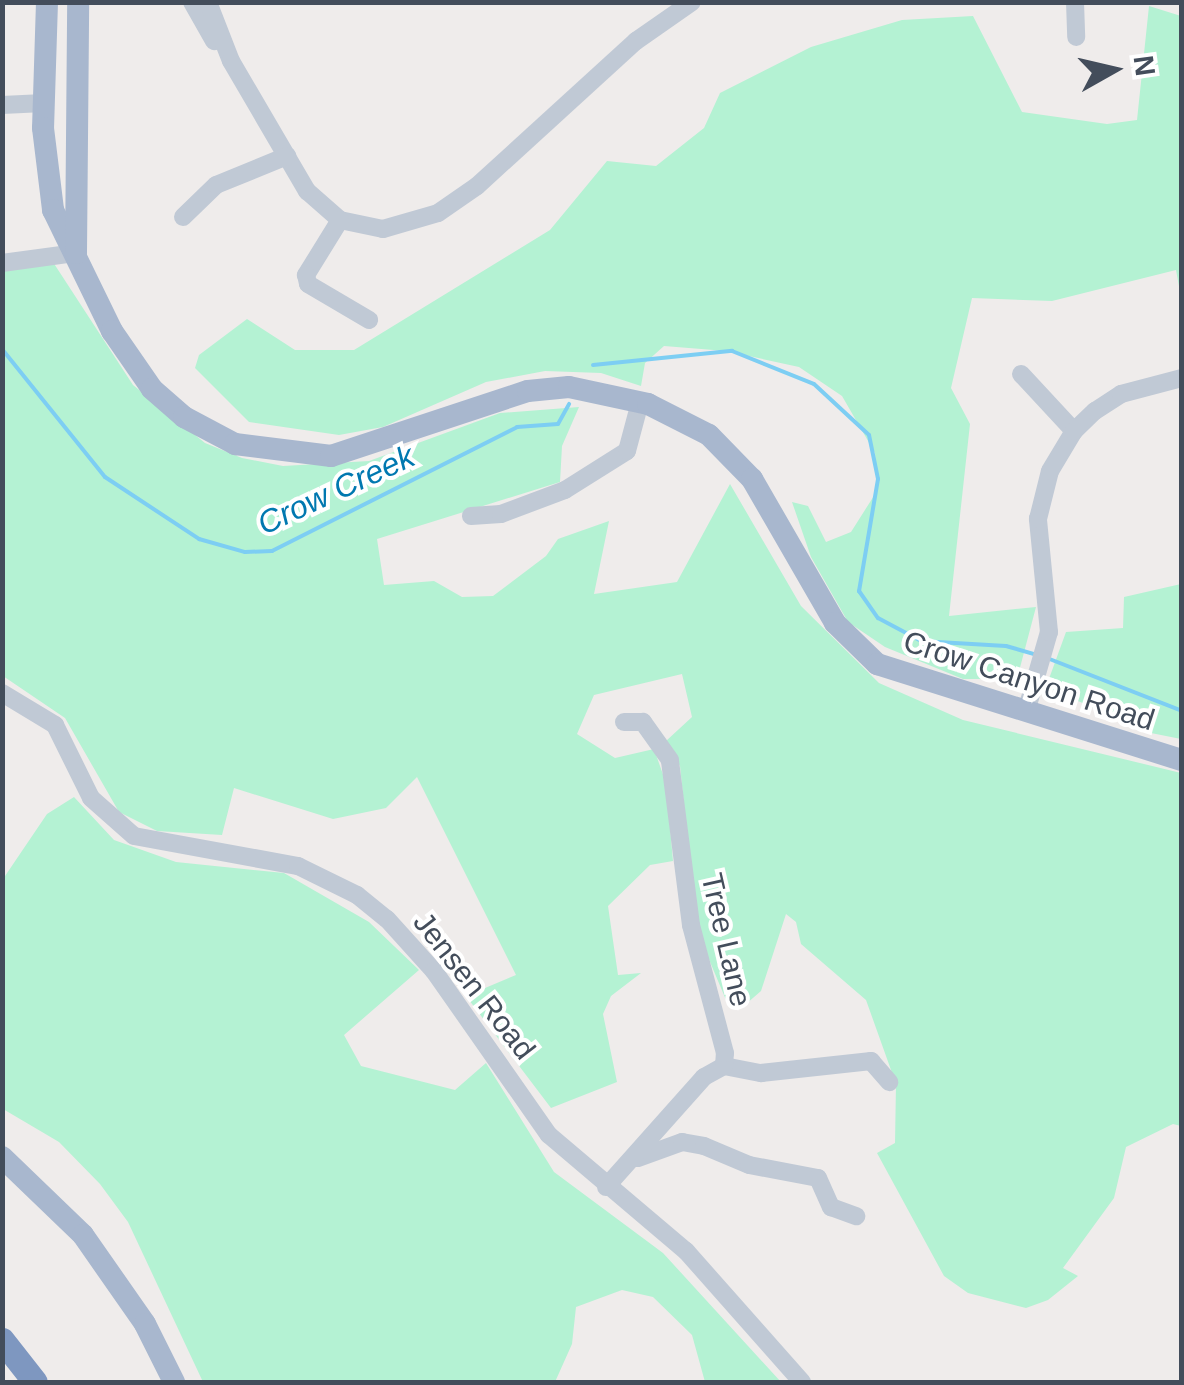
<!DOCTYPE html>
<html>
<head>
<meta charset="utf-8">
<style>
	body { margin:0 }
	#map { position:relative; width:1184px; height:1385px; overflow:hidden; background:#efeceb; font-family:Helvetica,sans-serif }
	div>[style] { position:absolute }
	.green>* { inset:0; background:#b4f2d3 }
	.stream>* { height:4px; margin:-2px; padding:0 2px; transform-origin:2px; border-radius:2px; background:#7dcef3 }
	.minor>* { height:18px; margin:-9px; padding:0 9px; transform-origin:9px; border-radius:9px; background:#c0c9d5 }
	.major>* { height:22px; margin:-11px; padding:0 11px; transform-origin:11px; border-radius:11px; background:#a8b7ce }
	.highway>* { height:25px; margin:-12.5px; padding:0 12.5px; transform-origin:12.5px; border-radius:12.5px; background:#7e97c0 }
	span { translate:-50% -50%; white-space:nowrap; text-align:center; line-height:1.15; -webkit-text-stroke:8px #fff; paint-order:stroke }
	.street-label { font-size:30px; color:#434d5b }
	.water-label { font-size:32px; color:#0078b0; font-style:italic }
	.frame { position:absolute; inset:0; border:5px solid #434d5b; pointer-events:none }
	.north { position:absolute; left:1064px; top:20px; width:100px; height:100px; -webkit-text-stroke:8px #fff; paint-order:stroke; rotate:82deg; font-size:28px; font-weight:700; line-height:40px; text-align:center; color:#434d5b }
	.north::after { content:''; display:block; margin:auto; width:35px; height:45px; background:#434d5b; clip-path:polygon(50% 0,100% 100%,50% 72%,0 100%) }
</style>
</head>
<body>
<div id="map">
	<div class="green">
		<i style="clip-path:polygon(1149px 6px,1181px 16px,1181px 297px,1176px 270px,1052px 301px,972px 298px,951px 388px,970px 424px,949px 616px,1036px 607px,1017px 679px,963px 679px,885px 647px,848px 622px,811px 557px,792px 502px,808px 506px,826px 542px,851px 532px,877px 491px,875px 453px,842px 396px,799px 367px,726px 351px,664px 346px,645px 363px,641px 386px,601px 373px,545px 371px,486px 382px,383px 427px,339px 435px,249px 422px,195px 368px,199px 355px,247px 319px,295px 350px,354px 350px,550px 230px,607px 161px,656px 166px,704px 128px,720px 93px,811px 47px,902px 20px,973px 16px,1022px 112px,1107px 124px,1137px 120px)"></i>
		<i style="clip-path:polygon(51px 259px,133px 385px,205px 443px,242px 458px,283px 466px,369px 461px,500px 413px,579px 407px,562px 446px,560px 482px,377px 539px,384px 585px,434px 581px,462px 597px,493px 596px,546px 556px,558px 539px,609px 521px,594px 594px,677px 582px,730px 484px,801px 606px,879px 683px,963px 720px,1181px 773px,1181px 1126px,1173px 1124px,1126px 1147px,1114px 1198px,1063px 1268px,1078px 1276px,1048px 1300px,1026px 1308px,968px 1293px,944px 1276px,877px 1153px,895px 1143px,896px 1084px,866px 1000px,801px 944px,796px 922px,786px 914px,761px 991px,746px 1004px,729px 1007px,697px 931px,680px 766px,666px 741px,692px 717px,682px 674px,594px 695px,577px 734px,615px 758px,654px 749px,666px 783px,673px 861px,650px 865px,608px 906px,618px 975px,641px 973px,611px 996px,603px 1014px,617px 1082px,551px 1108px,466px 996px,516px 975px,417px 777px,386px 808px,333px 819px,234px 788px,222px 835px,157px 831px,119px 812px,65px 718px,3px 676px,2px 269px)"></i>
		<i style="clip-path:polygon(1181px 584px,1181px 739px,1151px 733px,1046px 687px,1066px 632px,1123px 628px,1124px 597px)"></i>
		<i style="clip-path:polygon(74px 797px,114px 840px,176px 862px,284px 873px,369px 922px,419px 970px,344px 1035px,361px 1066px,455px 1090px,486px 1063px,554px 1172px,663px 1253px,781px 1382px,705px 1382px,692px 1335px,653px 1297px,622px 1290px,576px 1307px,572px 1344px,555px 1382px,203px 1382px,128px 1222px,100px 1184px,59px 1142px,3px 1109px,3px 879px,47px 814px)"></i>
	</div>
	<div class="stream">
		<i style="left:2px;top:349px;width:164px;rotate:51.2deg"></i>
		<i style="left:105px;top:477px;width:113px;rotate:33.4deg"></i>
		<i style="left:199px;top:539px;width:48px;rotate:15.8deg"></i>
		<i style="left:245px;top:552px;width:27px;rotate:-2deg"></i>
		<i style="left:272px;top:551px;width:275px;rotate:-26.8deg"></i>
		<i style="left:517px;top:427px;width:41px;rotate:-4.2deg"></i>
		<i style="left:558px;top:424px;width:23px;rotate:-61deg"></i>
		<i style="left:593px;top:365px;width:140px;rotate:-5.8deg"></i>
		<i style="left:732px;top:351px;width:88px;rotate:21.9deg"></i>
		<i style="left:814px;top:384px;width:75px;rotate:42.8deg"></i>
		<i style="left:869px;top:435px;width:45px;rotate:78.4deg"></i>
		<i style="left:878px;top:479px;width:114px;rotate:99.6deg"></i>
		<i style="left:859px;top:591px;width:33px;rotate:55deg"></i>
		<i style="left:878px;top:618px;width:49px;rotate:28.1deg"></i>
		<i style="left:921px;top:641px;width:85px;rotate:3.4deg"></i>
		<i style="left:1006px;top:646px;width:32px;rotate:16deg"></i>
		<i style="left:1047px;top:658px;width:145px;rotate:21.4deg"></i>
	</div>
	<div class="minor">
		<i style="left:192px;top:2px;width:45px;rotate:60.6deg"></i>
		<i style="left:208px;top:2px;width:63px;rotate:68.7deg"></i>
		<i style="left:231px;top:61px;width:151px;rotate:59.7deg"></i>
		<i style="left:307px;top:191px;width:44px;rotate:41.3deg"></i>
		<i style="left:340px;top:220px;width:44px;rotate:11.8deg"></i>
		<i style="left:383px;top:229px;width:57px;rotate:-16.2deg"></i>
		<i style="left:438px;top:213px;width:47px;rotate:-34.7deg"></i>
		<i style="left:477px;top:186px;width:215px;rotate:-42.4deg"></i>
		<i style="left:636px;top:41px;width:68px;rotate:-34.9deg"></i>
		<i style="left:1075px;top:2px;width:35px;rotate:88deg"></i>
		<i style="left:2px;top:105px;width:42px;rotate:-2.7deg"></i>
		<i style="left:183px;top:217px;width:46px;rotate:-44.1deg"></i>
		<i style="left:216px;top:185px;width:77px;rotate:-22.2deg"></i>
		<i style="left:340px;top:220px;width:65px;rotate:121.7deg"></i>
		<i style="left:306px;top:275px;width:9px;rotate:77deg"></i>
		<i style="left:308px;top:284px;width:71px;rotate:30.5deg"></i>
		<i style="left:2px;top:263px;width:75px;rotate:-7.7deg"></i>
		<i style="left:1021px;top:374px;width:78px;rotate:47.1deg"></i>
		<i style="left:471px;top:516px;width:30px;rotate:-4deg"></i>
		<i style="left:501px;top:514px;width:68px;rotate:-20.6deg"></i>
		<i style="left:565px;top:490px;width:73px;rotate:-32.2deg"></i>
		<i style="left:627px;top:451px;width:51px;rotate:-75.1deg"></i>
		<i style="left:2px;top:693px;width:62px;rotate:31.1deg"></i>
		<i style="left:55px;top:725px;width:81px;rotate:63.7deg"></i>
		<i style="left:91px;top:798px;width:57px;rotate:41.5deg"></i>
		<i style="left:134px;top:836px;width:167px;rotate:10.4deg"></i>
		<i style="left:298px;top:866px;width:66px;rotate:26.2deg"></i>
		<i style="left:357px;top:895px;width:38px;rotate:39deg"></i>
		<i style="left:387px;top:919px;width:70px;rotate:47.9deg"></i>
		<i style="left:434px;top:971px;width:200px;rotate:55deg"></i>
		<i style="left:549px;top:1135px;width:180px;rotate:40.3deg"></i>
		<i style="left:686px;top:1251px;width:175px;rotate:48.5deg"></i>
		<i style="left:1026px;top:712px;width:83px;rotate:-74deg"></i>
		<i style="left:1049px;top:632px;width:114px;rotate:-95.6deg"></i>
		<i style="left:1038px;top:519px;width:49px;rotate:-76deg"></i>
		<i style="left:1050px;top:471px;width:47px;rotate:-59deg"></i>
		<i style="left:1074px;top:431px;width:29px;rotate:-44deg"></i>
		<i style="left:1095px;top:411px;width:31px;rotate:-33deg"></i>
		<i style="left:1121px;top:394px;width:63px;rotate:-14.7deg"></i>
		<i style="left:724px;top:1066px;width:38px;rotate:11deg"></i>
		<i style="left:761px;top:1073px;width:111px;rotate:-6.2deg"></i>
		<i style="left:871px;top:1061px;width:28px;rotate:49deg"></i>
		<i style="left:638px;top:1158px;width:47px;rotate:-20deg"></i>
		<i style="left:682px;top:1142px;width:22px;rotate:10deg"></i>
		<i style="left:704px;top:1146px;width:49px;rotate:22.9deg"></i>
		<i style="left:749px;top:1165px;width:70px;rotate:10.7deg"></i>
		<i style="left:818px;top:1178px;width:32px;rotate:66deg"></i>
		<i style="left:831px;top:1207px;width:27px;rotate:20deg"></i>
		<i style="left:606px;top:1187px;width:147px;rotate:-48.3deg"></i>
		<i style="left:704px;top:1077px;width:23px;rotate:-29deg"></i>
		<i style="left:724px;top:1066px;width:13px;rotate:-86deg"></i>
		<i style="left:725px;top:1053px;width:132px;rotate:-104.9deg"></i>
		<i style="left:691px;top:925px;width:166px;rotate:-97.3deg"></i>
		<i style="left:670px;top:760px;width:47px;rotate:-125.4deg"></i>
		<i style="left:643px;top:722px;width:19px;rotate:180deg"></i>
	</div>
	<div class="major">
		<i style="left:47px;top:2px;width:126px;rotate:91.8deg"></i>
		<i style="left:43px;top:128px;width:83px;rotate:83deg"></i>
		<i style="left:53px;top:210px;width:135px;rotate:64deg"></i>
		<i style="left:112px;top:331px;width:70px;rotate:55.4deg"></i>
		<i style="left:152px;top:389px;width:43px;rotate:41.2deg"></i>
		<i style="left:184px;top:417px;width:58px;rotate:27.9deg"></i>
		<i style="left:235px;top:444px;width:97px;rotate:7.1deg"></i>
		<i style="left:331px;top:456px;width:207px;rotate:-18.3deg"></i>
		<i style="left:528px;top:391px;width:41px;rotate:-5.6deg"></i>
		<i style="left:569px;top:387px;width:81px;rotate:12.1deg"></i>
		<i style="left:648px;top:404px;width:68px;rotate:26.9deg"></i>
		<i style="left:709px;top:435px;width:62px;rotate:45.7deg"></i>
		<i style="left:752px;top:479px;width:166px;rotate:60deg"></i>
		<i style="left:835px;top:623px;width:59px;rotate:44.3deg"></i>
		<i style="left:877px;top:664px;width:320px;rotate:17.5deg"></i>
		<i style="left:76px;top:253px;width:251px;rotate:-89.5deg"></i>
		<i style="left:2px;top:1157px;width:112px;rotate:43.9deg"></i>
		<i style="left:83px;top:1235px;width:108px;rotate:55.1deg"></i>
		<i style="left:145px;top:1324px;width:65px;rotate:63.4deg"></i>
	</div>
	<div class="highway">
		<i style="left:2px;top:1340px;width:53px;rotate:51.8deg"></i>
	</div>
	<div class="street-label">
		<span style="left:1029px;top:681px;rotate:18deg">Crow Canyon Road</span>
		<span style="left:726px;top:940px;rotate:77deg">Tree Lane</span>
		<span style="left:474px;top:986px;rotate:52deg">Jensen Road</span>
	</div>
	<div class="water-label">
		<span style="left:336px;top:490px;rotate:-25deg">Crow Creek</span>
	</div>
	<div class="frame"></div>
	<div class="north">N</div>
</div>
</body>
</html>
